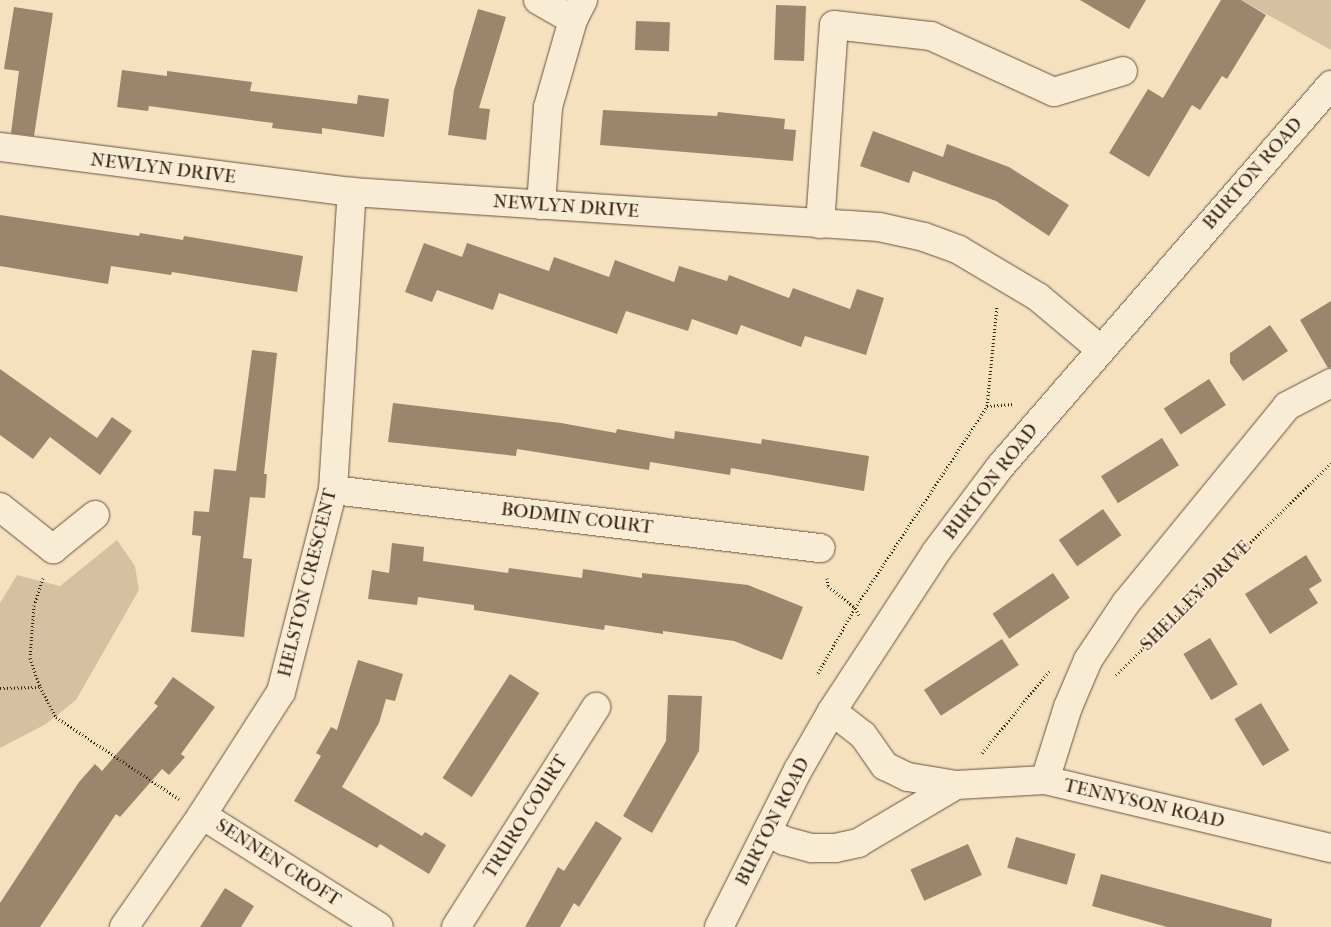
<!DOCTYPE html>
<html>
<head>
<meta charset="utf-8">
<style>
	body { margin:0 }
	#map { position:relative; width:1331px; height:927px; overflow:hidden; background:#f6e1bf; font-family:"IM FELL French Canon",serif }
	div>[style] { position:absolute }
	.green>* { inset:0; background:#d6c0a2 }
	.building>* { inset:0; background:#9b856d; transform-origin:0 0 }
	.path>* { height:3px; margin-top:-1.5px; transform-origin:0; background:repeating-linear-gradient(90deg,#392114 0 1px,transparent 0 3.5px) }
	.roads { filter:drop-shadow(0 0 1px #68513f) drop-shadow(0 0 1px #68513f) }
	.minor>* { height:28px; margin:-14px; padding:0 14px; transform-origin:14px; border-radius:14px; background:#f9ecd5 }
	span { translate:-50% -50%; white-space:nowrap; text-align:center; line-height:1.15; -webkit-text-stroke:4px #f9ecd5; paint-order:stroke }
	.street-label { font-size:19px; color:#392114 }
</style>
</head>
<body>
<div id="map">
	<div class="green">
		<i style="clip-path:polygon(1241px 0,1331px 0,1331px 50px)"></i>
		<i style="clip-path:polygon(117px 540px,135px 566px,139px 590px,76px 700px,46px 724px,0 748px,0 603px,17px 575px,60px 586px)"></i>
	</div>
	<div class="building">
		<i style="clip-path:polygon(1080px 0,1146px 0,1129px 29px)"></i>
		<i style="clip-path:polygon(1221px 0,1241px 0,1266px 15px,1227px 79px,1222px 76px,1200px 110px,1192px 105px,1149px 177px,1109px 153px,1148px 89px,1163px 98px)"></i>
		<i style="left:776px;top:5px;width:30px;height:55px;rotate:2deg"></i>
		<i style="clip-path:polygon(14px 7px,53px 13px,34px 136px,11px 133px,19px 71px,4px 69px)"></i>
		<i style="clip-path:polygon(478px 9px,506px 17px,479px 108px,490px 109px,486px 140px,448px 135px,454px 90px)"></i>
		<i style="left:636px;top:21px;width:34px;height:29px;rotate:2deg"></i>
		<i style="clip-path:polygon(122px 70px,167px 76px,167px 71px,252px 82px,250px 91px,357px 104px,358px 95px,389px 99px,384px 137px,322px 128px,322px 134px,272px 128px,273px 123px,149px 106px,148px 111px,117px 107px)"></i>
		<i style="clip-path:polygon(603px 110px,717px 116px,718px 112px,785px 119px,784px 129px,796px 130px,793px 161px,600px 145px)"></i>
		<i style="clip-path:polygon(873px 131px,943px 157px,947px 144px,1009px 167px,1069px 205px,1049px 236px,996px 201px,913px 171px,909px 183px,860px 166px)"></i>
		<i style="clip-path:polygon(0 215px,139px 236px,140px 233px,183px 240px,184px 236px,303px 256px,297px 292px,172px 272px,171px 275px,111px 266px,108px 284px,0 266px)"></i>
		<i style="clip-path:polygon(424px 243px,462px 257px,467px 243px,549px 271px,554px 257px,609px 277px,615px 260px,674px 282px,679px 266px,727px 281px,729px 275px,789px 298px,793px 288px,850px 309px,857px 289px,884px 298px,866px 355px,805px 336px,801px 347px,741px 325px,737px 335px,692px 319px,688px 331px,626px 311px,617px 334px,499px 293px,493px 310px,437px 290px,432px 302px,405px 292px)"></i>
		<i style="clip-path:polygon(1331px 301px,1331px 367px,1328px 368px,1300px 320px)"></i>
		<i style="clip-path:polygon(1270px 325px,1288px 351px,1243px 381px,1230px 363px,1230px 353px)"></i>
		<i style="clip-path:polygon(252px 350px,277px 353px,264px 474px,267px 474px,265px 498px,250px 497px,243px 558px,252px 559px,244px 637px,191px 632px,201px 536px,192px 535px,194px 511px,209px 512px,214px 469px,236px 471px)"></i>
		<i style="clip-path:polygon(0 369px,97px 438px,112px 417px,132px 431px,100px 475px,50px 437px,33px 459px,0 435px)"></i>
		<i style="left:1209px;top:379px;width:31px;height:54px;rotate:57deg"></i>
		<i style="clip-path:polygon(393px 403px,561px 423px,616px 433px,617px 429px,674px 439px,675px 431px,761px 444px,762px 439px,869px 456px,864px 491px,731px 468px,730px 475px,650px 462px,649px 470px,517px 449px,516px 456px,388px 442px)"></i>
		<i style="left:1162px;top:438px;width:32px;height:72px;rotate:58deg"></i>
		<i style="left:1103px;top:509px;width:32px;height:54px;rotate:55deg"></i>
		<i style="clip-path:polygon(392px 543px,424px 547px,423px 561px,508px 573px,509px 568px,582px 578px,583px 569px,642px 578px,642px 573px,748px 585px,803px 607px,782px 660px,734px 641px,663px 631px,663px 634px,605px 625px,604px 630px,474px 610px,474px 605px,418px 597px,417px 605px,368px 599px,372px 570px,389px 573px)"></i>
		<i style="clip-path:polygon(1306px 555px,1322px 581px,1309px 589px,1318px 603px,1270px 634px,1245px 594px)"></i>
		<i style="left:1053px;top:573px;width:30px;height:73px;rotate:56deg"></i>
		<i style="left:1210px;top:638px;width:54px;height:31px;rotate:59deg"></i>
		<i style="left:1002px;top:639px;width:31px;height:93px;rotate:57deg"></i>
		<i style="clip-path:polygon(358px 660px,403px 674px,395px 701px,386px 699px,379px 723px,342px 787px,422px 836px,425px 832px,446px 845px,429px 874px,380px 844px,377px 848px,294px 801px,321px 756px,316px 753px,331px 727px,337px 730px)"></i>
		<i style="left:510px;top:674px;width:35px;height:124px;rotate:33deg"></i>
		<i style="clip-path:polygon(173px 677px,215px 707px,181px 754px,185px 757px,169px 775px,162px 769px,120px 817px,116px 814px,40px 927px,0 927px,0 903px,79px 782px,95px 764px,102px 771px,158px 706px,154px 703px)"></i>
		<i style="clip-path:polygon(668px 695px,702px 696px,699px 751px,652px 833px,623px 816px,666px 741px)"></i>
		<i style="left:1261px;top:703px;width:55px;height:31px;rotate:59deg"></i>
		<i style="clip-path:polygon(596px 821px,622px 838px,579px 907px,574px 903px,560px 927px,525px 927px,558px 867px,564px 871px)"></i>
		<i style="left:1016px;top:837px;width:62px;height:32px;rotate:16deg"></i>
		<i style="left:968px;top:844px;width:34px;height:63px;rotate:66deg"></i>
		<i style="clip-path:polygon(1101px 874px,1272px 919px,1271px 927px,1167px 927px,1092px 906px)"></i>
		<i style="clip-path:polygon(225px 888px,254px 906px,241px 927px,200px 927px)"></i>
	</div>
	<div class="path">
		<i style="left:987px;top:406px;width:27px;rotate:-4deg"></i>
		<i style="left:43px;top:578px;width:28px;rotate:108deg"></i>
		<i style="left:34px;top:605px;width:53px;rotate:94.3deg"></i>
		<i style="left:30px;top:658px;width:31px;rotate:71deg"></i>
		<i style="left:40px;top:687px;width:34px;rotate:62deg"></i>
		<i style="left:56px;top:717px;width:148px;rotate:33.7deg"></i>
		<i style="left:827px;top:578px;width:8px;rotate:83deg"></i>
		<i style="left:828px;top:586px;width:35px;rotate:39deg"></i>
		<i style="left:855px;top:608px;width:8px;rotate:60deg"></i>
		<i style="left:818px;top:673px;width:75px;rotate:-60.4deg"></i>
		<i style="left:855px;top:608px;width:241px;rotate:-56.8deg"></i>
		<i style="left:987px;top:406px;width:100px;rotate:-84.3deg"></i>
		<i style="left:1116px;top:675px;width:302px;rotate:-44.6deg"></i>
		<i style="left:0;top:688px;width:40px;rotate:-1.4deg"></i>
		<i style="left:982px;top:753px;width:106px;rotate:-50.7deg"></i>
	</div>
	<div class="roads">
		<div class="minor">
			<i style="left:538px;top:0;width:40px;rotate:29.7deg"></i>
			<i style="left:0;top:147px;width:355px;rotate:7.3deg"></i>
			<i style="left:352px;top:192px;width:528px;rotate:3.8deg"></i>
			<i style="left:879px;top:227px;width:46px;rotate:12.5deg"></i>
			<i style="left:924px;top:237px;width:37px;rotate:20deg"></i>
			<i style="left:959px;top:250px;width:92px;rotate:30.7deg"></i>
			<i style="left:1038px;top:297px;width:81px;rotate:40deg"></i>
			<i style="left:541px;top:205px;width:98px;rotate:-85.9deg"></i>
			<i style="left:548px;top:107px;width:91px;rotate:-74deg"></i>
			<i style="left:573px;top:20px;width:22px;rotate:-63deg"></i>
			<i style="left:820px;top:224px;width:199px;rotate:-86deg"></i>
			<i style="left:834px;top:25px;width:98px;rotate:6.5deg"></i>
			<i style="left:931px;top:36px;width:135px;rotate:24.5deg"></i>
			<i style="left:1054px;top:92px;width:72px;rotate:-16.9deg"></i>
			<i style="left:333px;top:490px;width:491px;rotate:6.8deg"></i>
			<i style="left:0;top:507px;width:68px;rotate:38.4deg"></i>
			<i style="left:53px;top:549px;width:54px;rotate:-39deg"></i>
			<i style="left:832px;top:711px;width:39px;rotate:38deg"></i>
			<i style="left:863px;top:735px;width:38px;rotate:55deg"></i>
			<i style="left:885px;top:766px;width:25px;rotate:26deg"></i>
			<i style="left:908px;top:777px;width:49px;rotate:9.5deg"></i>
			<i style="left:956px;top:785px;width:89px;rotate:-3.2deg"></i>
			<i style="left:1045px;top:780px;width:294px;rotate:13.4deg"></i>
			<i style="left:1045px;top:780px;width:77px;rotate:-72.5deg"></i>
			<i style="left:1068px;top:707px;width:51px;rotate:-66.9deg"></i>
			<i style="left:1088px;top:660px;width:69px;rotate:-56.3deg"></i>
			<i style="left:1126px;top:603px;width:254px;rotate:-50.7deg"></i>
			<i style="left:1287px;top:406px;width:50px;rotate:-27.6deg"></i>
			<i style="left:202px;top:815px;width:209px;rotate:32.3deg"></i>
			<i style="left:767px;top:832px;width:20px;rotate:27deg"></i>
			<i style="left:785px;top:841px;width:28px;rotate:15deg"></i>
			<i style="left:812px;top:848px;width:23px"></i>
			<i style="left:835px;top:848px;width:24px;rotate:-12deg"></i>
			<i style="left:858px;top:843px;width:114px;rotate:-30.6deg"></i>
			<i style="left:124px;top:927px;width:136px;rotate:-55.1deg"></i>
			<i style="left:202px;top:815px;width:146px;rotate:-57.3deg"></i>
			<i style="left:281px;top:692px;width:209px;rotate:-75.6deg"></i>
			<i style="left:333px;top:490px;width:299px;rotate:-86.4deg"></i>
			<i style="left:456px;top:927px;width:261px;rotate:-57.5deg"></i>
			<i style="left:719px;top:927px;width:176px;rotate:-63.3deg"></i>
			<i style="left:798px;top:770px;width:68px;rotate:-60deg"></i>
			<i style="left:832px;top:711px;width:190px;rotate:-56.8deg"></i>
			<i style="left:936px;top:552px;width:105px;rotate:-53.1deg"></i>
			<i style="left:999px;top:468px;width:507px;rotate:-49.08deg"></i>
		</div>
	</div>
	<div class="street-label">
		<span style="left:163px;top:169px;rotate:7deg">NEWLYN DRIVE</span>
		<span style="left:1253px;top:174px;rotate:-49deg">BURTON ROAD</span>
		<span style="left:566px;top:207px;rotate:4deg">NEWLYN DRIVE</span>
		<span style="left:991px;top:482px;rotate:-52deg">BURTON ROAD</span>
		<span style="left:577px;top:519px;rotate:7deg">BODMIN COURT</span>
		<span style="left:308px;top:583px;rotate:-76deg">HELSTON CRESCENT</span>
		<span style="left:1196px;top:596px;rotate:-45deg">SHELLEY DRIVE</span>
		<span style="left:1144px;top:804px;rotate:13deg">TENNYSON ROAD</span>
		<span style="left:526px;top:817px;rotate:-58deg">TRURO COURT</span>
		<span style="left:773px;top:822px;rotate:-63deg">BURTON ROAD</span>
		<span style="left:278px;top:863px;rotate:33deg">SENNEN CROFT</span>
	</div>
</div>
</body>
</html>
